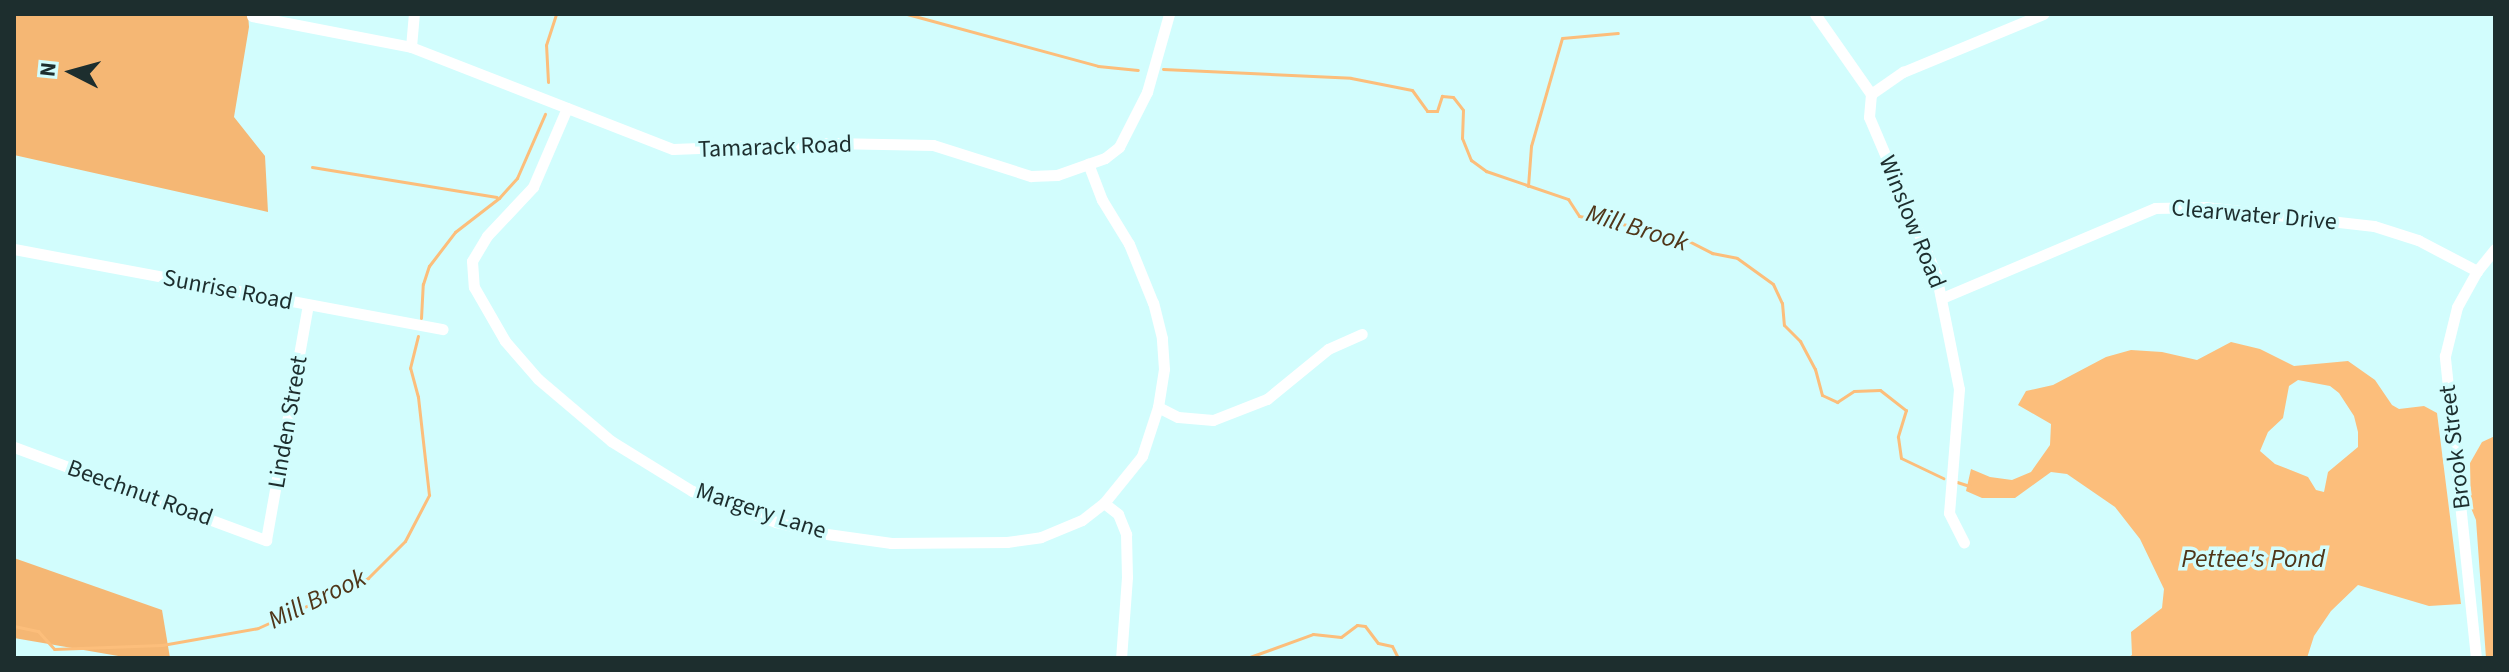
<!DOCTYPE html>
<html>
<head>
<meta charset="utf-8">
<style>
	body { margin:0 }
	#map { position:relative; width:2509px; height:672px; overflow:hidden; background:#d2fdfd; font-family:"Source Sans 3",sans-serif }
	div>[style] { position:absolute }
	.forest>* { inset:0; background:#f5b774 }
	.water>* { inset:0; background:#fcbe7b }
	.stream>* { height:3px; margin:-1.5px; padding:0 1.5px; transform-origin:1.5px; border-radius:1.5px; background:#fcbe7b }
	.minor>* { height:11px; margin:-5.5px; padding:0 5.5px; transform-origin:5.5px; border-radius:5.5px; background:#fff }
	span { translate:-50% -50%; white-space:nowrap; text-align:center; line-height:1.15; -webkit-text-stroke:7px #d2fdfd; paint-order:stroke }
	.street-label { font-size:24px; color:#1d2e2e }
	.water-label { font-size:26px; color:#503619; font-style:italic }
	.frame { position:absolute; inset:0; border:16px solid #1d2e2e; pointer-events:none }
	.north { position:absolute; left:32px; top:32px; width:80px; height:80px; -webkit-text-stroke:6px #d2fdfd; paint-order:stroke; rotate:276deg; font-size:22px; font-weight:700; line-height:32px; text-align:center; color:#1d2e2e }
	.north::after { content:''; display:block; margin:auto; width:28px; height:36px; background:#1d2e2e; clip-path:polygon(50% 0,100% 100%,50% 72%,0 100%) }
</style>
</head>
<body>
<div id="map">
	<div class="forest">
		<i style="clip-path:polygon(14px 14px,248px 14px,249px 27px,234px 117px,265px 156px,268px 212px,14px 155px)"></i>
		<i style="clip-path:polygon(14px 558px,162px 610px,170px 658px,130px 658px,14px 638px)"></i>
	</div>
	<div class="water">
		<i style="clip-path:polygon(evenodd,2231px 342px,2260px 349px,2294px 366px,2348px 361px,2375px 380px,2392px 405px,2399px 409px,2424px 406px,2437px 413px,2461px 604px,2429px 606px,2358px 585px,2331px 611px,2314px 636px,2307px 658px,2127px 658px,2132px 655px,2131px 632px,2162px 608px,2164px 589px,2140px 539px,2115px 507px,2067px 474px,2051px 472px,2015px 498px,1982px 498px,1966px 491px,1971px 469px,1990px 477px,2012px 480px,2031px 472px,2050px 445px,2051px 424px,2018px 405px,2026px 391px,2053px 385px,2106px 357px,2131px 350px,2162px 352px,2197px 360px,2231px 342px,2298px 380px,2330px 386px,2339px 393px,2354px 416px,2358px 432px,2358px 447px,2328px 472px,2324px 492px,2316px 490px,2308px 477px,2275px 464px,2260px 451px,2268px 432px,2283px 418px,2289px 386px,2298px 380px)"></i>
		<i style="clip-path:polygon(2495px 436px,2495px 658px,2486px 658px,2476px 520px,2471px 508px,2470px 463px,2482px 442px)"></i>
	</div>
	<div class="stream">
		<i style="left:907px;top:14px;width:198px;rotate:15.2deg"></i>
		<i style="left:1098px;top:66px;width:40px;rotate:5.7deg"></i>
		<i style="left:1163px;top:69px;width:188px;rotate:2.7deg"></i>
		<i style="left:1351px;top:78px;width:62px;rotate:11.1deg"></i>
		<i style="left:1412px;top:90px;width:26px;rotate:54deg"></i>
		<i style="left:1427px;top:111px;width:10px"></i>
		<i style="left:1437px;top:111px;width:16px;rotate:-72deg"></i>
		<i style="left:1442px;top:96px;width:11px;rotate:5deg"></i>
		<i style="left:1453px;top:97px;width:16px;rotate:52deg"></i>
		<i style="left:1463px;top:110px;width:28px;rotate:92deg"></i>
		<i style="left:1462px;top:138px;width:24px;rotate:68deg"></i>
		<i style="left:1471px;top:160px;width:19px;rotate:36deg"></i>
		<i style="left:1486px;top:171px;width:87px;rotate:18.9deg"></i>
		<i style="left:1568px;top:199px;width:20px;rotate:57deg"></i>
		<i style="left:1579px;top:216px;width:98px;rotate:10.6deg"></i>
		<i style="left:1675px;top:234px;width:42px;rotate:27.2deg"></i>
		<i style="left:1712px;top:253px;width:25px;rotate:11deg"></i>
		<i style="left:1737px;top:258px;width:44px;rotate:35.8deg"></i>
		<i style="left:1773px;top:284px;width:21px;rotate:65deg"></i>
		<i style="left:1782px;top:303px;width:22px;rotate:85deg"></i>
		<i style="left:1784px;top:325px;width:23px;rotate:45deg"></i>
		<i style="left:1800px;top:341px;width:32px;rotate:62deg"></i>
		<i style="left:1815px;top:369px;width:27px;rotate:75deg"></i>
		<i style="left:1822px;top:395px;width:17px;rotate:25deg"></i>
		<i style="left:1837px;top:402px;width:20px;rotate:-33deg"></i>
		<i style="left:1854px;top:391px;width:26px;rotate:-2deg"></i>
		<i style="left:1880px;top:390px;width:33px;rotate:38deg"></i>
		<i style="left:1906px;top:410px;width:28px;rotate:107deg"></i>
		<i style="left:1898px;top:437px;width:21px;rotate:82deg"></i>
		<i style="left:1901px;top:458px;width:47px;rotate:25.5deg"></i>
		<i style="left:548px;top:82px;width:37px;rotate:-93deg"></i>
		<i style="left:546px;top:45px;width:33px;rotate:-72deg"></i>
		<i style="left:312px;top:167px;width:187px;rotate:9.2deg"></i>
		<i style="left:1528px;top:186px;width:40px;rotate:-85.7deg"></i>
		<i style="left:1531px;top:146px;width:112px;rotate:-74deg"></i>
		<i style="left:1562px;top:38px;width:56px;rotate:-5.1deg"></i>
		<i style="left:421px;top:318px;width:34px;rotate:-87deg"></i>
		<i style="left:423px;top:284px;width:19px;rotate:-72deg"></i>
		<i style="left:429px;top:266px;width:43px;rotate:-52.6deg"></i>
		<i style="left:455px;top:232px;width:56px;rotate:-37.7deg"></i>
		<i style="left:499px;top:198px;width:27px;rotate:-48deg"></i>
		<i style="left:517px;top:178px;width:70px;rotate:-66.4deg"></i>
		<i style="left:1957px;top:482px;width:13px;rotate:18deg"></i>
		<i style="left:14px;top:626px;width:25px;rotate:12deg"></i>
		<i style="left:38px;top:631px;width:24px;rotate:48deg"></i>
		<i style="left:54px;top:649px;width:108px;rotate:-2.1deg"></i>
		<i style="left:162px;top:645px;width:97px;rotate:-10deg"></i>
		<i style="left:258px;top:628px;width:121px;rotate:-24.4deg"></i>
		<i style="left:368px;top:578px;width:52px;rotate:-45deg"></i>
		<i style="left:405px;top:541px;width:52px;rotate:-62.4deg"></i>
		<i style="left:429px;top:495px;width:99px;rotate:-96.4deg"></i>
		<i style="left:418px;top:397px;width:30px;rotate:-105deg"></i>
		<i style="left:410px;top:368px;width:33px;rotate:-76deg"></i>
		<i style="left:1247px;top:658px;width:70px;rotate:-20deg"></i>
		<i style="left:1313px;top:634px;width:28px;rotate:6deg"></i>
		<i style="left:1341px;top:637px;width:20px;rotate:-37deg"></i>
		<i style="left:1357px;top:625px;width:8px;rotate:7deg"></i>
		<i style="left:1365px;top:626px;width:21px;rotate:53deg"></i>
		<i style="left:1378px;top:643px;width:14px;rotate:12deg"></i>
		<i style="left:1392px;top:646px;width:13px;rotate:63deg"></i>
		<i style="left:1925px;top:658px;width:6px"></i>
		<i style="left:1948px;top:658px;width:4px"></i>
	</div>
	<div class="minor">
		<i style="left:1815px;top:14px;width:98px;rotate:55deg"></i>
		<i style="left:1871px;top:94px;width:23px;rotate:95deg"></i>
		<i style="left:1869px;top:117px;width:171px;rotate:66.9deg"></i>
		<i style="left:1936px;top:274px;width:117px;rotate:78.7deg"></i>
		<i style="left:1959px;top:389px;width:124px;rotate:94.6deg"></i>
		<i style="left:1949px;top:513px;width:33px;rotate:63deg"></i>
		<i style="left:252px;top:16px;width:162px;rotate:11deg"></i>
		<i style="left:411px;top:47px;width:281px;rotate:21.3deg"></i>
		<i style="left:673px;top:149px;width:158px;rotate:-2.2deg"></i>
		<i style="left:831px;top:143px;width:102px;rotate:1.1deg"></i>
		<i style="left:933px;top:145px;width:103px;rotate:17.6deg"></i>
		<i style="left:1031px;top:176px;width:26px;rotate:-2deg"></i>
		<i style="left:1057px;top:175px;width:51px;rotate:-19.5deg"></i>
		<i style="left:1105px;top:158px;width:18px;rotate:-38deg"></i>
		<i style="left:1119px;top:147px;width:62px;rotate:-63deg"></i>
		<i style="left:1147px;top:92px;width:81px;rotate:-74.2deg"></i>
		<i style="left:411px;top:47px;width:33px;rotate:-85deg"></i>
		<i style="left:1871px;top:94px;width:39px;rotate:-35deg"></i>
		<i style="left:1903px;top:72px;width:152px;rotate:-22.5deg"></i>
		<i style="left:567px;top:108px;width:86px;rotate:113.3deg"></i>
		<i style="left:533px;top:187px;width:67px;rotate:133.2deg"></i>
		<i style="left:487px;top:236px;width:29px;rotate:121deg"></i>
		<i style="left:472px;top:261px;width:26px;rotate:86deg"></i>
		<i style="left:474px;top:287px;width:62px;rotate:60.1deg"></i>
		<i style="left:505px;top:341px;width:50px;rotate:49deg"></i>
		<i style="left:538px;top:379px;width:96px;rotate:40.3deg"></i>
		<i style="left:611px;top:441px;width:95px;rotate:31.7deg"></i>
		<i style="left:692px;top:491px;width:90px;rotate:20.3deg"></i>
		<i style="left:776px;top:522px;width:45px;rotate:14deg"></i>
		<i style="left:820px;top:533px;width:72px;rotate:8deg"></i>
		<i style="left:891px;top:543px;width:116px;rotate:-0.5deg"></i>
		<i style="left:1007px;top:542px;width:34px;rotate:-8deg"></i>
		<i style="left:1041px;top:537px;width:44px;rotate:-22.5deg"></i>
		<i style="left:1082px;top:520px;width:28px;rotate:-38deg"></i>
		<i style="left:1104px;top:503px;width:60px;rotate:-51deg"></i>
		<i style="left:1142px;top:456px;width:52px;rotate:-71.9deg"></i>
		<i style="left:1158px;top:407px;width:38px;rotate:-81deg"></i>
		<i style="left:1164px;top:369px;width:31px;rotate:-94deg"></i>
		<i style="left:1162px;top:338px;width:36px;rotate:-104deg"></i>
		<i style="left:1153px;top:303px;width:64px;rotate:-112.1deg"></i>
		<i style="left:1129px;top:244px;width:52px;rotate:-121.5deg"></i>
		<i style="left:1102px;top:200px;width:39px;rotate:-111deg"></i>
		<i style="left:14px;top:249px;width:436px;rotate:10.6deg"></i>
		<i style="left:1942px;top:298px;width:231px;rotate:-22.9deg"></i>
		<i style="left:2155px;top:208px;width:50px;rotate:-1.1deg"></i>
		<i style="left:2205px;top:207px;width:170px;rotate:6.4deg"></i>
		<i style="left:2374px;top:226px;width:46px;rotate:17.7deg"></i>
		<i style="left:2418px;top:240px;width:67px;rotate:27.7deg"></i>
		<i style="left:1158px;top:407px;width:22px;rotate:27deg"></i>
		<i style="left:1178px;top:417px;width:35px;rotate:5deg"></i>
		<i style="left:1213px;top:420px;width:58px;rotate:-21.3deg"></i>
		<i style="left:1267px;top:399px;width:79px;rotate:-39.3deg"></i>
		<i style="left:1328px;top:349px;width:37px;rotate:-24deg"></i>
		<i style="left:14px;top:447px;width:269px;rotate:20.3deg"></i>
		<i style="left:266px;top:540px;width:239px;rotate:-79.9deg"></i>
		<i style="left:1104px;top:503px;width:18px;rotate:38deg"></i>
		<i style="left:1118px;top:514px;width:22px;rotate:68deg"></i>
		<i style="left:1126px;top:534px;width:43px;rotate:88.7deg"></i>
		<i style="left:1127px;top:577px;width:81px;rotate:94.2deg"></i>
		<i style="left:2476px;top:658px;width:304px;rotate:-95.9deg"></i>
		<i style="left:2445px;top:356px;width:50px;rotate:-76.2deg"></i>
		<i style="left:2457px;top:307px;width:41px;rotate:-60.9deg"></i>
		<i style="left:2477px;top:271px;width:28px;rotate:-51deg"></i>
	</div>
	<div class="street-label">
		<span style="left:775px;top:147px;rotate:-2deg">Tamarack Road</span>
		<span style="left:2254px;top:215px;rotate:5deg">Clearwater Drive</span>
		<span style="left:1912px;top:222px;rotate:68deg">Winslow Road</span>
		<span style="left:228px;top:290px;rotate:11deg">Sunrise Road</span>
		<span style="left:288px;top:422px;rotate:-80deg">Linden Street</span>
		<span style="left:2455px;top:447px;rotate:-97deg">Brook Street</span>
		<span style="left:140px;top:493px;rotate:20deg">Beechnut Road</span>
		<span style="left:761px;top:511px;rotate:18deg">Margery Lane</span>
	</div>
	<div class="water-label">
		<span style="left:1637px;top:228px;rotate:17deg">Mill Brook</span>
		<span style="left:2253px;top:559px">Pettee's Pond</span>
		<span style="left:317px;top:599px;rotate:-26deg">Mill Brook</span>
	</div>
	<div class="frame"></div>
	<div class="north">N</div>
</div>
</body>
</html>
